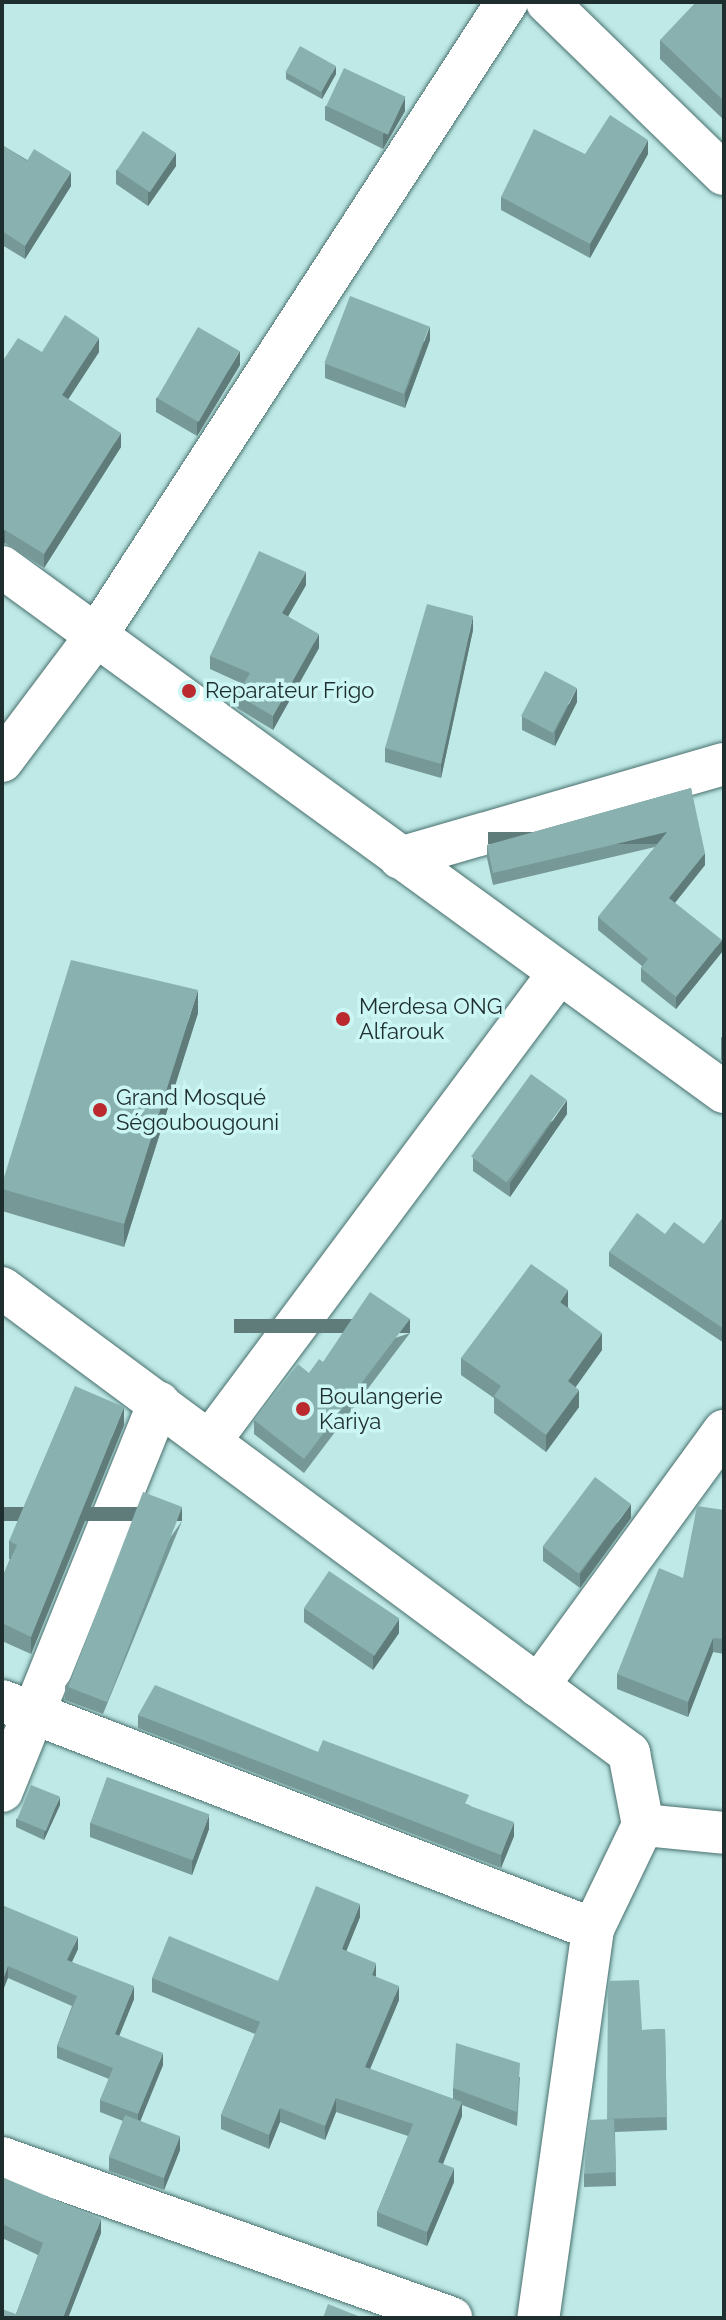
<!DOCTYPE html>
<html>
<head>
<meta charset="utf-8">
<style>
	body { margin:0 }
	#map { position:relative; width:726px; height:2320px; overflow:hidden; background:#bee9e6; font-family:Raleway,sans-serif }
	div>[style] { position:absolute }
	.roads { filter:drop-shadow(0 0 2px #486f6d) drop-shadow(0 0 2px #486f6d) }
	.street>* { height:42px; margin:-21px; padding:0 21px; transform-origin:21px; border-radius:21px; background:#fff }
	.wall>* { inset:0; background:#769896 }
	.shaded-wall>* { inset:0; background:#607c7a; transform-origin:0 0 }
	.building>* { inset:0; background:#89b1af; transform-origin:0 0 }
	.dots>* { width:22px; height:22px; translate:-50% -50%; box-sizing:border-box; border:4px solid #cbf6f4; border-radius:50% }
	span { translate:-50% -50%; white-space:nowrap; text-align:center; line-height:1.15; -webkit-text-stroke:7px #cbf6f4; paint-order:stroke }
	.poi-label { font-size:22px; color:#1e2e2e }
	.left { translate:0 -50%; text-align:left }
	.frame { position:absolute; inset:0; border:4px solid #1e2e2e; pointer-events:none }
</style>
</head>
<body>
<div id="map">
	<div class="roads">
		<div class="street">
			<i style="left:547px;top:2px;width:247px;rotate:44.2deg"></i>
			<i style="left:2px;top:567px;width:893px;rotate:36.02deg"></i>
			<i style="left:2px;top:761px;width:156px;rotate:-53.1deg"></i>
			<i style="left:96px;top:636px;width:756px;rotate:-57.05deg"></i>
			<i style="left:400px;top:858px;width:337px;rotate:-16.2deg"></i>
			<i style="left:2px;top:1288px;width:781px;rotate:36.56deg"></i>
			<i style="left:629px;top:1753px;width:73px;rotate:79deg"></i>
			<i style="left:643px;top:1825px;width:115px;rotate:115.7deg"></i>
			<i style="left:593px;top:1929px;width:393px;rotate:98deg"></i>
			<i style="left:210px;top:1441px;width:584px;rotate:-53.29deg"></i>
			<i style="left:538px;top:1686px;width:316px;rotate:-53.9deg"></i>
			<i style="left:2px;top:1701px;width:633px;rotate:21.1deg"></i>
			<i style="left:2px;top:1791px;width:419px;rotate:-68deg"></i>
			<i style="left:643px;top:1825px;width:81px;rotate:5.6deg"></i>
			<i style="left:2px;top:2158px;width:477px;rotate:19.6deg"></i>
		</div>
	</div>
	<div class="wall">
		<i style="clip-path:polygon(724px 2px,724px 120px,660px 59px,660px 40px)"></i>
		<i style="clip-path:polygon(286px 72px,336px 74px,322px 99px,286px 79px)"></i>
		<i style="clip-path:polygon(325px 106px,405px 111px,383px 149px,325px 120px)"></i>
		<i style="clip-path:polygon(2px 145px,71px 186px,25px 259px,2px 245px)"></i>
		<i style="clip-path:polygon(585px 154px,648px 154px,590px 258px,501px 210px,501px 197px)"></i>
		<i style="clip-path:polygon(176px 166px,148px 206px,116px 184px,116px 170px)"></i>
		<i style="clip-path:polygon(430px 340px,405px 408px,325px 378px,325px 364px)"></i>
		<i style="clip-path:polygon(42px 352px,99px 352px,68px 399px,121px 447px,44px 568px,5px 543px,2px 545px,2px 362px)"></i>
		<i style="clip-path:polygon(240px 365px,197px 436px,156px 412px,156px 398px)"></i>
		<i style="clip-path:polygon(306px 585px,288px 616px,319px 648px,273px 730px,237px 708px,237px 695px,243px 684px,210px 669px,210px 656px)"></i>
		<i style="clip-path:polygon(473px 630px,441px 778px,385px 762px,385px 748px)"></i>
		<i style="clip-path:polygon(577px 702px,555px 746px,522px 730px,522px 716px)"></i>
		<i style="clip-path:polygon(691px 788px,705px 865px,675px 903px,722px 952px,676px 1009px,641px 981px,641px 968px,642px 966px,598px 930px,598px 917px,655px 847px,493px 885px,487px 858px,487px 845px)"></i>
		<i style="clip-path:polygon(198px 1013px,124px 1247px,2px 1211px,2px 1184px)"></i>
		<i style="clip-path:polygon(724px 1033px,724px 1062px,721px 1060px,721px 1038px)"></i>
		<i style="clip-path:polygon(567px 1114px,510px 1197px,473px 1171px,473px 1158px)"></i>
		<i style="clip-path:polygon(724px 1216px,724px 1343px,609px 1266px,609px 1252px,665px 1234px,704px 1244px)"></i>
		<i style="clip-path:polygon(568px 1307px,602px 1350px,575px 1387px,579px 1407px,546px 1452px,494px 1413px,494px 1398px,461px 1375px,461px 1358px)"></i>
		<i style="clip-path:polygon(410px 1333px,304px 1473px,254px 1434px,254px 1420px,309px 1373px,323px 1362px)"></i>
		<i style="clip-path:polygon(124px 1425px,31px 1654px,2px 1641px,2px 1578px,10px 1559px,9px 1559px,9px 1541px)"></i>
		<i style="clip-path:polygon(724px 1510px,724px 1654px,713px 1652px,688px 1717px,617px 1689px,617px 1674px,683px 1578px)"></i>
		<i style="clip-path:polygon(631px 1518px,580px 1588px,543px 1561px,543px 1547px)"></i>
		<i style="clip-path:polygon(182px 1521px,103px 1714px,65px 1700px,65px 1686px)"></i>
		<i style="clip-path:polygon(304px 1608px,399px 1633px,373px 1670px,304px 1622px)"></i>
		<i style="clip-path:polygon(138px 1715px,318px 1752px,469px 1805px,514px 1836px,501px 1868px,138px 1728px)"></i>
		<i style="clip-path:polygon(60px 1805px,44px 1840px,16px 1827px,16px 1819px)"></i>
		<i style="clip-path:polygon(90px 1823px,209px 1829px,192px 1875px,90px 1837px)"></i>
		<i style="clip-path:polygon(2px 1905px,78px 1949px,72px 1962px,134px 1999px,119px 2036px,163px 2065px,140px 2121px,180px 2150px,164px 2190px,109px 2171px,109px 2157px,123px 2121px,100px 2112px,100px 2100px,109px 2079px,57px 2058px,57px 2046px,72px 2006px,8px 1978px)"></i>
		<i style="clip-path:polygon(360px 1917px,346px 1951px,376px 1977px,399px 2000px,370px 2069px,453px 2099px,453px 2088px,520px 2077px,517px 2126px,462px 2105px,462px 2116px,443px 2164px,454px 2182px,427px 2246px,377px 2226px,377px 2212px,408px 2136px,336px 2112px,325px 2140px,280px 2122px,269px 2149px,221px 2129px,221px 2115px,255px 2034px,152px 1992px,152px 1978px,278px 1981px)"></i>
		<i style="clip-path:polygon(665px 2029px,667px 2130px,615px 2132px,616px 2186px,584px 2187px,584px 2174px,607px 2120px,642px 2030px)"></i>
		<i style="clip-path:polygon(2px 2177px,101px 2233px,68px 2318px,2px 2318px,16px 2314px,38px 2255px,2px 2238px)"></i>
	</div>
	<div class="shaded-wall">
		<i style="clip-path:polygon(336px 66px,336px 74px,322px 99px,322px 91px)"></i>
		<i style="clip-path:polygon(405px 97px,405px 111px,383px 149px,383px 135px)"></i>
		<i style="clip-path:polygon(648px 140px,648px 154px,590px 258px,590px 244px)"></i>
		<i style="clip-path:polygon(176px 153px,176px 166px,148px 206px,148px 193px)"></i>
		<i style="clip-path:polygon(71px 172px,71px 186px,25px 259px,25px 246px)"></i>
		<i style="clip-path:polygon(430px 326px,430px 340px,405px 408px,405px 394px)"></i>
		<i style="clip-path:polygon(99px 338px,99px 352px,62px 409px,62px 395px)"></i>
		<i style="clip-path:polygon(240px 351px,240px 365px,197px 436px,197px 422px)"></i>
		<i style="clip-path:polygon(121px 433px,121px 447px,44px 568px,44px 554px)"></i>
		<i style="clip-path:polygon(5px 530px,5px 543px,2px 545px,2px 531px)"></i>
		<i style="clip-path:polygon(306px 572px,306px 585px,282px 627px,282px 613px)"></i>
		<i style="clip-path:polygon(473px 616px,473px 630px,441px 778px,441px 764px)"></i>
		<i style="clip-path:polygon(319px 634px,319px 648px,273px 730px,273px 716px)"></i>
		<i style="clip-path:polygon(577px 688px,577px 702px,555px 746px,555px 732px)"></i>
		<i style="left:667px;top:832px;width:12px;height:179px;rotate:90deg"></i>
		<i style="clip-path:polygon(705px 853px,705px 865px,669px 910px,669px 898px)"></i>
		<i style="clip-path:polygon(722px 940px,722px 952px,676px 1009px,676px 997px)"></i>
		<i style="clip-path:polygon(198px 990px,198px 1013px,124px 1247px,124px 1224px)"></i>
		<i style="clip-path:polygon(567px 1100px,567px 1114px,510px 1197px,510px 1183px)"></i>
		<i style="clip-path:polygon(568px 1290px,568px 1307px,560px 1319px,560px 1302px)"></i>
		<i style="left:410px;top:1319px;width:14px;height:176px;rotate:90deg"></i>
		<i style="clip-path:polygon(602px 1333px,602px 1350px,568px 1398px,568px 1381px)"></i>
		<i style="clip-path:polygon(579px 1390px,579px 1407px,546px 1452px,546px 1435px)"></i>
		<i style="clip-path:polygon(124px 1407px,124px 1425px,31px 1654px,31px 1637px)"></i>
		<i style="clip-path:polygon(631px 1504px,631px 1518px,580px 1588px,580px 1574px)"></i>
		<i style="left:182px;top:1507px;width:14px;height:209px;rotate:90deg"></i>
		<i style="clip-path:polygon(399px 1619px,399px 1633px,373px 1670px,373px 1657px)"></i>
		<i style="clip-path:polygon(713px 1638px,713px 1652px,688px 1717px,688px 1702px)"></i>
		<i style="clip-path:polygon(60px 1797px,60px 1805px,44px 1840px,44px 1833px)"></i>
		<i style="clip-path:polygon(209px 1815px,209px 1829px,192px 1875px,192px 1861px)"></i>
		<i style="clip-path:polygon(514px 1822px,514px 1836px,501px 1868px,501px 1855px)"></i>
		<i style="clip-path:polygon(360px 1904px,360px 1917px,342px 1962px,342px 1949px)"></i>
		<i style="clip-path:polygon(78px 1937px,78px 1949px,67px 1972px,67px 1960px)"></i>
		<i style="clip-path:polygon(376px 1963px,376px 1977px,372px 1975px)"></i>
		<i style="clip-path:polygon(8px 1966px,8px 1978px,2px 1993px,2px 1981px)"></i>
		<i style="clip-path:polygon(134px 1986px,134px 1999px,115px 2046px,115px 2034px)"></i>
		<i style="clip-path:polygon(399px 1986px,399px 2000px,365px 2081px,365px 2067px)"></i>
		<i style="clip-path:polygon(163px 2053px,163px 2065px,138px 2127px,138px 2114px)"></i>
		<i style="clip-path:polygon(336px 2098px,336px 2112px,325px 2140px,325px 2126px)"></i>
		<i style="clip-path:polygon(462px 2102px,462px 2116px,438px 2176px,438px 2162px)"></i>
		<i style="clip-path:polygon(280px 2108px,280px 2122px,269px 2149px,269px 2135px)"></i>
		<i style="clip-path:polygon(180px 2136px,180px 2150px,164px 2190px,164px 2176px)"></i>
		<i style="clip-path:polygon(454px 2168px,454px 2182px,427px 2246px,427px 2232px)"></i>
		<i style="clip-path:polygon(101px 2219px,101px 2233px,68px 2318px,63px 2318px)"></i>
	</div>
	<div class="building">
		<i style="clip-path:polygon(696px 2px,724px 2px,724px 101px,660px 40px)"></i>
		<i style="left:300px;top:46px;width:41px;height:30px;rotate:29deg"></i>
		<i style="left:344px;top:68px;width:68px;height:42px;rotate:25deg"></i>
		<i style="clip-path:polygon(610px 115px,648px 140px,590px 244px,501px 197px,534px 129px,585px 154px)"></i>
		<i style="left:143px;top:131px;width:40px;height:47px;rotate:34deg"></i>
		<i style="clip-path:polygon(2px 145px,27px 161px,34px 149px,71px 172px,25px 246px,2px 231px)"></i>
		<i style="left:350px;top:296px;width:85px;height:72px;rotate:21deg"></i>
		<i style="clip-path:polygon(65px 315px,99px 338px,62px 395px,121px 433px,44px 554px,5px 530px,2px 531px,2px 362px,18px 338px,42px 352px)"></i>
		<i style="left:198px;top:327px;width:48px;height:82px;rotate:30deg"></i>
		<i style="clip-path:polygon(259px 551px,306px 572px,282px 613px,319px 634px,273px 716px,237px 695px,250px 673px,210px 656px)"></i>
		<i style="clip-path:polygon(427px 604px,473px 616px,441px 764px,385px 748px)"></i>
		<i style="left:545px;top:671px;width:36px;height:51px;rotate:28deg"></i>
		<i style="clip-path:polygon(691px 788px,705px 853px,669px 898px,722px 940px,676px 997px,641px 968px,648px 959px,598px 917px,667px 832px,493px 873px,487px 845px)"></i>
		<i style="clip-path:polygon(71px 960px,198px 990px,124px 1224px,2px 1189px,2px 1184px)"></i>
		<i style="left:531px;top:1074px;width:44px;height:102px;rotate:36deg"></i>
		<i style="clip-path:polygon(637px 1213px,665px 1234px,674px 1222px,704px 1244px,724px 1216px,724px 1329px,609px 1252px)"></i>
		<i style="clip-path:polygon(531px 1264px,568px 1290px,560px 1302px,602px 1333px,568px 1381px,579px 1390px,546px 1435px,494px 1396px,501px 1386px,461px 1358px)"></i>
		<i style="clip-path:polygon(370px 1292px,410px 1319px,304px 1459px,254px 1420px,298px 1364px,309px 1373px,319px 1359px,323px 1362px)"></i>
		<i style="clip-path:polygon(75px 1386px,124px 1407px,31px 1637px,2px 1623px,2px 1578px,17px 1545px,9px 1541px)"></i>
		<i style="left:595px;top:1477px;width:45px;height:87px;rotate:37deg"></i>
		<i style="left:143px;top:1492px;width:42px;height:209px;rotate:21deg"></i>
		<i style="clip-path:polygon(697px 1506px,724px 1510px,724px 1639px,713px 1638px,688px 1702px,617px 1674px,659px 1568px,683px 1578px)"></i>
		<i style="left:329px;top:1571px;width:85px;height:45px;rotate:34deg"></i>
		<i style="clip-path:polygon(155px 1685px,318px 1752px,323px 1740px,469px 1795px,465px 1804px,514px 1822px,501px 1855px,138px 1715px)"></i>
		<i style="left:107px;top:1777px;width:109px;height:49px;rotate:20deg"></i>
		<i style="left:31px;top:1785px;width:31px;height:37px;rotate:22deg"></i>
		<i style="clip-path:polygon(316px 1886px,360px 1904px,342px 1949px,376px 1963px,372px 1975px,399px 1986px,365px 2067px,462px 2102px,438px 2162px,454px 2168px,427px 2232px,377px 2212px,413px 2124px,336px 2098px,325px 2126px,280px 2108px,269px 2135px,221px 2115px,260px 2022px,152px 1978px,169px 1936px,278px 1981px)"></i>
		<i style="clip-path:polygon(2px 1905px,78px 1937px,67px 1960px,134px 1986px,115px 2034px,163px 2053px,138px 2114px,100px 2100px,113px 2068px,57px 2046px,77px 1996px,8px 1966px,2px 1981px)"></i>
		<i style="clip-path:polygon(639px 1980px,642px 2030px,665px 2029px,667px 2117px,607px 2119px,608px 1981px)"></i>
		<i style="clip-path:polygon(456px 2043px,520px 2063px,517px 2112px,453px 2088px)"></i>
		<i style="left:125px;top:2115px;width:59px;height:45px;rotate:21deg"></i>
		<i style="clip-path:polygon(614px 2119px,616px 2172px,584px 2174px,588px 2120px)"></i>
		<i style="clip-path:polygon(2px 2177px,101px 2219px,63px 2318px,2px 2318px,2px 2309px,16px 2314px,43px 2243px,2px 2224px)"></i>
		<i style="clip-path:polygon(328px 2304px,363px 2318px,323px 2318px)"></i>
	</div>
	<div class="dots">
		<i style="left:189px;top:691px;background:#ba2a2e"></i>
		<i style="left:343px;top:1019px;background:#ba2a2e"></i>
		<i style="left:100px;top:1110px;background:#ba2a2e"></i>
		<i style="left:303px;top:1409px;background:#ba2a2e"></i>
	</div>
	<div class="poi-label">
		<span class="left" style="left:205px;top:691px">Reparateur Frigo</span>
		<span class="left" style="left:359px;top:1019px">Merdesa ONG<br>Alfarouk</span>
		<span class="left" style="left:116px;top:1110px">Grand Mosqué<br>Ségoubougouni</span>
		<span class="left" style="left:319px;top:1409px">Boulangerie<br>Kariya</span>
	</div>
	<div class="frame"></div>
</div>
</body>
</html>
